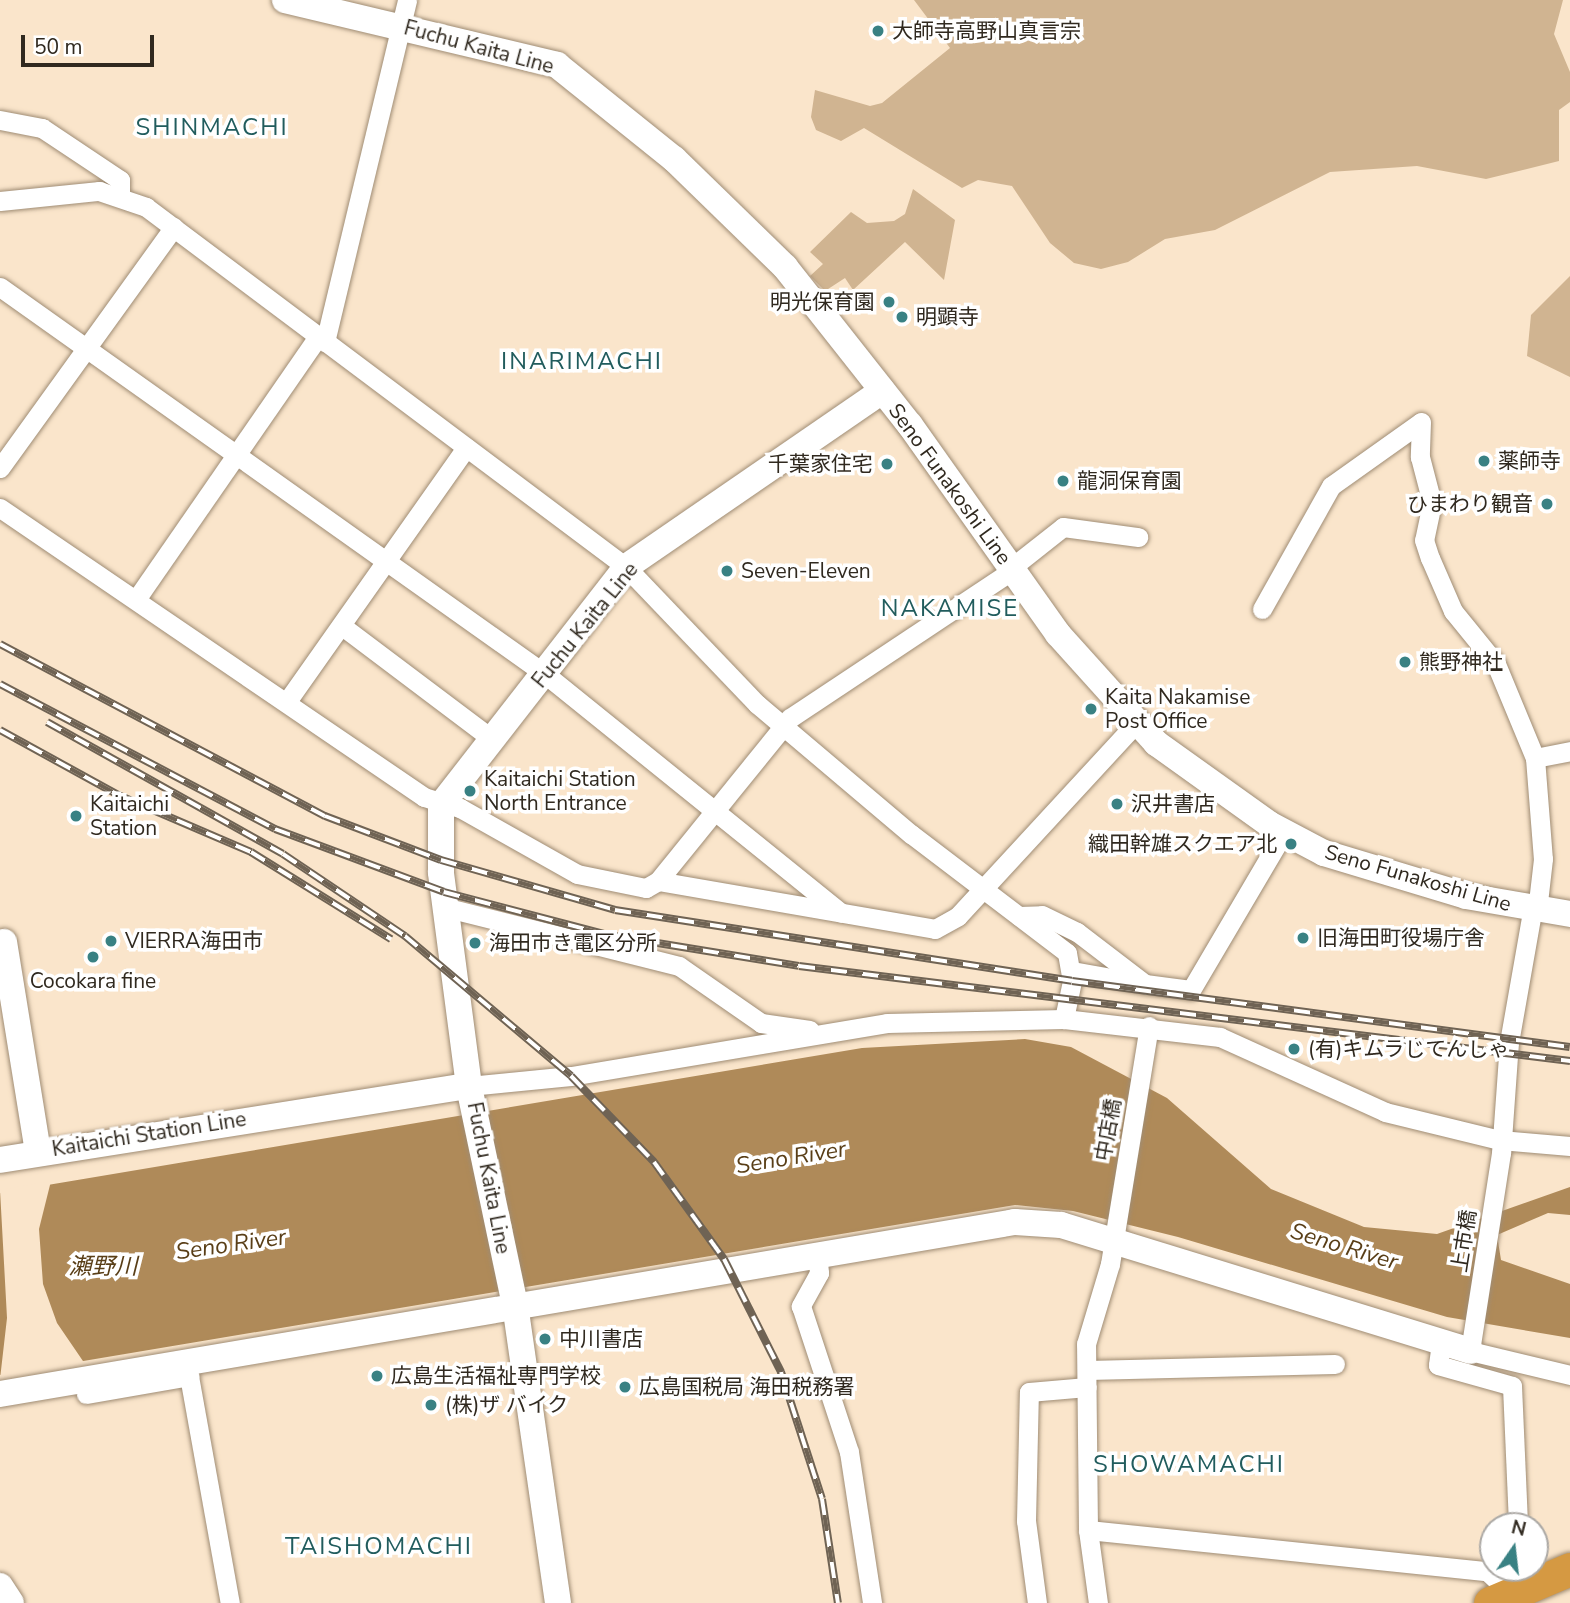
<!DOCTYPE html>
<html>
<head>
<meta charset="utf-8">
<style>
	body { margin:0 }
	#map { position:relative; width:1570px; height:1603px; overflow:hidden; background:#fae5cb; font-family:"Nunito Sans","Noto Sans JP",sans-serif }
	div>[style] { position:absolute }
	.green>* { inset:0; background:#d0b491 }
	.water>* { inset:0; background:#af8a59 }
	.pier>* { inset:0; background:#fae5cb }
	.roads { filter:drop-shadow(0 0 2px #9f8c74) drop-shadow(0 0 2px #9f8c74) }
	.street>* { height:19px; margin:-9.5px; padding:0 9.5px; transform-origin:9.5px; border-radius:9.5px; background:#fff }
	.secondary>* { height:26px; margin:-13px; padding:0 13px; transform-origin:13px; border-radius:13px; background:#fff }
	.highway>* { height:33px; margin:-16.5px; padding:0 16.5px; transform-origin:16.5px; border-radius:16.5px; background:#d59942 }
	.rail>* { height:8px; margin-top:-4px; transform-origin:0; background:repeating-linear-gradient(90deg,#fff 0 16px,#6f6354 0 32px); box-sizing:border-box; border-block:2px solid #6f6354 }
	.dots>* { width:19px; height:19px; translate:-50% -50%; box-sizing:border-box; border:4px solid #fff; border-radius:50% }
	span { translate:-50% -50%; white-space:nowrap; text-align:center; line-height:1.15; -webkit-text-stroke:7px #fff; paint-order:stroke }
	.poi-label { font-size:21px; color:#30291f }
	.left { translate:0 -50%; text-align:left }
	.right { translate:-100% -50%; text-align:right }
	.street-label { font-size:21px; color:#30291f }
	.water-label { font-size:23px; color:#593e17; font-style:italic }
	.quarter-label { font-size:24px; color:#215c5d; letter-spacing:2px }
	.north { position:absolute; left:1479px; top:1512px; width:70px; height:70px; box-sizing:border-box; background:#fff; border:2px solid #aca9a5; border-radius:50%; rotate:14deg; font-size:19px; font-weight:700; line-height:28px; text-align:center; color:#30291f }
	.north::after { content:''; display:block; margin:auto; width:24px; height:32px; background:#398183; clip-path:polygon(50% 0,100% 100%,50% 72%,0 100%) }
	.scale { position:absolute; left:21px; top:35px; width:133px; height:32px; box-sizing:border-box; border:4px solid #30291f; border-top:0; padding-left:9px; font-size:21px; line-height:24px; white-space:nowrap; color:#30291f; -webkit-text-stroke:5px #fff; paint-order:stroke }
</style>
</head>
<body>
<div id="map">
	<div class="green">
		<i style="clip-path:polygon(914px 0,1563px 0,1554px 34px,1570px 72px,1570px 102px,1559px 110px,1559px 161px,1486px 179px,1417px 166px,1330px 172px,1215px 230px,1165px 239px,1128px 262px,1101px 269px,1074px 263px,1050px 243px,1012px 186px,978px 180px,962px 188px,864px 128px,841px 141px,816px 130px,811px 117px,815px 90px,870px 106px,882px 103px,950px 48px)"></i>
		<i style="clip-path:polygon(913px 189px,955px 220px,944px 280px,905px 242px,853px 290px,845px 278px,825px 291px,810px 276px,823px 264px,810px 252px,851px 212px,867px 223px,894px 221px,905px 214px)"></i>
		<i style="clip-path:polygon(1570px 276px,1570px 377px,1527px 356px,1531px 315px)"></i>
	</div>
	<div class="water">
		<i style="clip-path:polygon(1025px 1039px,1071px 1047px,1167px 1098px,1271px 1189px,1364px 1227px,1437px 1234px,1570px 1187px,1570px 1215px,1548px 1213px,1497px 1235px,1501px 1260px,1570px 1284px,1570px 1338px,1447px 1317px,1178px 1237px,1073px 1211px,1015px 1205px,0 1375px,0 1193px,862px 1048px)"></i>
	</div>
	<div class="pier">
		<i style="clip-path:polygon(51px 1181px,39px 1229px,43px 1284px,57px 1323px,85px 1364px,0 1379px,7px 1318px,0 1190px)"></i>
	</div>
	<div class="roads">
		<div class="street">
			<i style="left:0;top:120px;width:43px;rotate:10.8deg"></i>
			<i style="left:42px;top:128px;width:94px;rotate:33.7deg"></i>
			<i style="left:120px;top:180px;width:15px;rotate:90deg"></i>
			<i style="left:0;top:201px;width:100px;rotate:-5.8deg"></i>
			<i style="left:99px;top:191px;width:50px;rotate:18.8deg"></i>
			<i style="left:146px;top:207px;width:600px;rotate:36.87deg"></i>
			<i style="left:626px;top:567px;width:190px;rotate:46.3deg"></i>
			<i style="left:757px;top:704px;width:202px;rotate:40.2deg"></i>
			<i style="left:911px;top:834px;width:196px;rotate:37.3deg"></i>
			<i style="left:1067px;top:953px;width:28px;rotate:80deg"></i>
			<i style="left:1072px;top:981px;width:39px;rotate:102deg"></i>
			<i style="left:0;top:287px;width:668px;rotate:35.38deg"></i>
			<i style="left:545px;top:674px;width:380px;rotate:38.9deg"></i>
			<i style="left:325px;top:342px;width:352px;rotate:-76.5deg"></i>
			<i style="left:0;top:468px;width:297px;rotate:-54.2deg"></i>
			<i style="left:0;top:508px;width:513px;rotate:34.28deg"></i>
			<i style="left:424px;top:797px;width:38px;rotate:17deg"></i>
			<i style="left:460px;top:808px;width:134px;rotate:29.4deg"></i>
			<i style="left:577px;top:874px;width:70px;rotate:11.5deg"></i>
			<i style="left:646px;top:888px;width:14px;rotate:-30deg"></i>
			<i style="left:658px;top:881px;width:281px;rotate:9.8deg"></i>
			<i style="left:935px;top:929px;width:26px;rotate:-29deg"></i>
			<i style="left:958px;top:916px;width:263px;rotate:-47.3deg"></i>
			<i style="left:1011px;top:568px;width:66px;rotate:-38.3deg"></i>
			<i style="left:1063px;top:527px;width:76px;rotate:7.6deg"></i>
			<i style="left:137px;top:598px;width:318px;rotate:-55.3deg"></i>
			<i style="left:1262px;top:609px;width:141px;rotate:-60.7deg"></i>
			<i style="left:1331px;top:486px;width:110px;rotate:-35.4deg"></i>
			<i style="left:1421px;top:422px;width:35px;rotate:92deg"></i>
			<i style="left:1420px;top:457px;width:48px;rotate:75.4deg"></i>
			<i style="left:1432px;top:503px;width:38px;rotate:102deg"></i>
			<i style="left:1424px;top:540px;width:19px;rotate:72deg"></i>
			<i style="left:1430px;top:558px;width:58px;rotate:66.5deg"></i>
			<i style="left:1453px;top:611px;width:68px;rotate:50.9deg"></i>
			<i style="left:1496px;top:664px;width:102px;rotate:67.5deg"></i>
			<i style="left:1535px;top:758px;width:101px;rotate:85.5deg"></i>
			<i style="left:1543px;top:859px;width:52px;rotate:96.6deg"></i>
			<i style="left:342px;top:626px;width:188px;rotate:37deg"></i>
			<i style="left:288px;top:700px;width:309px;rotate:-54.8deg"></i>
			<i style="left:1535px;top:758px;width:36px;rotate:-11deg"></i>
			<i style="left:658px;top:881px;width:210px;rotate:-51deg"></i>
			<i style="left:790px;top:718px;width:268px;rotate:-33.6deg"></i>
			<i style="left:448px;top:908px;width:238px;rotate:14.1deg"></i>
			<i style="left:679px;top:966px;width:100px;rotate:34.8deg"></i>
			<i style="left:761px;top:1023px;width:49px;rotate:8.1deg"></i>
			<i style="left:1532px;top:912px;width:132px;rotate:100deg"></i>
			<i style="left:1509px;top:1042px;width:111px;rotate:94.1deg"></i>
			<i style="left:1501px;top:1153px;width:200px;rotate:98.9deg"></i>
			<i style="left:1470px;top:1351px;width:103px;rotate:13.5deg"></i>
			<i style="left:1019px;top:916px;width:23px;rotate:-2deg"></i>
			<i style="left:1042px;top:915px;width:39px;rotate:26deg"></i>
			<i style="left:1077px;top:932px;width:86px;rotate:37.4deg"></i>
			<i style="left:1145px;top:984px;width:46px;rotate:7.4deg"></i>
			<i style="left:1191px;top:990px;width:183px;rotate:-59.5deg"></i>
			<i style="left:1072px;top:971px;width:73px;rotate:10.2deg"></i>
			<i style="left:469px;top:1086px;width:102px;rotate:-5.6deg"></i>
			<i style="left:571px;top:1076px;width:320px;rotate:-9.5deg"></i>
			<i style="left:887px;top:1023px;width:177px;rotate:-1.3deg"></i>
			<i style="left:1064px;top:1019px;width:157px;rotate:6.6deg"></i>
			<i style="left:1220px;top:1037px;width:181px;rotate:24.4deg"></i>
			<i style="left:1385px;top:1112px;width:118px;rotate:13.7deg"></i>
			<i style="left:1500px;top:1140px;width:70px;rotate:4.9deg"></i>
			<i style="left:817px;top:1253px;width:20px;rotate:84deg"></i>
			<i style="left:819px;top:1273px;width:38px;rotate:119deg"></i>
			<i style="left:801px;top:1306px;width:154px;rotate:71.8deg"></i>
			<i style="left:849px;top:1452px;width:153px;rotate:81.3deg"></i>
			<i style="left:1441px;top:1343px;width:22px;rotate:98deg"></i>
			<i style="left:1438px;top:1365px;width:77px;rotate:15.8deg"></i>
			<i style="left:1512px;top:1386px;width:140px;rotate:87.5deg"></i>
			<i style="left:1087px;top:1370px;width:248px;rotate:-1.4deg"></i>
			<i style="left:86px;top:1394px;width:105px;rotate:-9.9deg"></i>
			<i style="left:189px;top:1376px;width:231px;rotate:79.8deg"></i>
			<i style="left:1088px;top:1530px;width:401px;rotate:5.9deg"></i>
			<i style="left:1487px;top:1571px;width:34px;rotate:43deg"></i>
			<i style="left:1037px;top:1603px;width:83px;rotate:-97.6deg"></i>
			<i style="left:1026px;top:1521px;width:129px;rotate:-88.7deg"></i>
			<i style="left:1029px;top:1392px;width:58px;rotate:-4.9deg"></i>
			<i style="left:1098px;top:1603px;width:74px;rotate:-97.8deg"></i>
			<i style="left:1088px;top:1530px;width:186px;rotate:-90.6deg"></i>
			<i style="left:1086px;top:1344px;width:84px;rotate:-73.3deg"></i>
			<i style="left:1110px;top:1264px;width:241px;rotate:-80.7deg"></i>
		</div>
		<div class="secondary">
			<i style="left:285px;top:0;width:280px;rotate:13.4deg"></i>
			<i style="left:557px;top:65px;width:150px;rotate:38.8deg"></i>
			<i style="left:674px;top:159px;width:155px;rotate:44.2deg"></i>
			<i style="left:785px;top:267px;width:201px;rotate:51.7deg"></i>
			<i style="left:910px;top:425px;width:256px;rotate:54.7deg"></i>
			<i style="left:1058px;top:634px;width:147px;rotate:48deg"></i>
			<i style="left:1156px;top:743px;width:139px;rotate:35.6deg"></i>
			<i style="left:1269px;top:824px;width:62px;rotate:27.8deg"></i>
			<i style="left:1324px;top:853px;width:148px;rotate:16.8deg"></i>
			<i style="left:1466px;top:896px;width:106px;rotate:9.8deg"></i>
			<i style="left:4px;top:942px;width:212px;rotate:80.8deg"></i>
			<i style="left:0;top:1160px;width:475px;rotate:-9deg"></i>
			<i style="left:0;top:1394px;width:1029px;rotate:-9.62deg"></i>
			<i style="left:1015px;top:1222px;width:46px;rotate:3.7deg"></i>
			<i style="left:1061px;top:1225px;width:428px;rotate:17.1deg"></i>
			<i style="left:0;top:1586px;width:20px;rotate:57deg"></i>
			<i style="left:558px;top:1603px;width:301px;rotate:-98.2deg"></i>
			<i style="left:515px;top:1305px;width:224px;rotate:-101.9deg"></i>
			<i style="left:469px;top:1086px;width:216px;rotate:-97.5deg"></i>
			<i style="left:441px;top:872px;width:67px;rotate:-90deg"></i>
			<i style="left:441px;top:805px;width:301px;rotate:-52.1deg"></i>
			<i style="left:626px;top:567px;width:311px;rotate:-34.5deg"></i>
		</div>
		<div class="highway">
			<i style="left:1490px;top:1603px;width:87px;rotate:-23deg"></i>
		</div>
	</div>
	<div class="rail">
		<i style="left:0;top:644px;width:368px;rotate:27.9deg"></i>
		<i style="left:325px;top:816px;width:124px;rotate:20.8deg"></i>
		<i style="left:441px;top:860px;width:181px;rotate:16deg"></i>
		<i style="left:615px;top:910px;width:462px;rotate:8.8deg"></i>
		<i style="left:1072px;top:981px;width:502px;rotate:7.55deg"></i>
		<i style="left:0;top:684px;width:311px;rotate:27.8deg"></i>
		<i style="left:275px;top:829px;width:180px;rotate:20.4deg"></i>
		<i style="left:444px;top:892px;width:170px;rotate:14.7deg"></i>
		<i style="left:608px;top:935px;width:193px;rotate:9.2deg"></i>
		<i style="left:799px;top:966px;width:777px;rotate:7.02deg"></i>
		<i style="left:47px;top:722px;width:270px;rotate:29.2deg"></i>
		<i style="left:283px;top:854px;width:147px;rotate:33.9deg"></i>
		<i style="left:405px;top:936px;width:217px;rotate:40.1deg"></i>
		<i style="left:571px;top:1076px;width:120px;rotate:46deg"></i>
		<i style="left:654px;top:1162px;width:120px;rotate:54.2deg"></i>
		<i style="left:724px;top:1259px;width:127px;rotate:63.2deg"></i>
		<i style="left:781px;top:1372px;width:133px;rotate:72.1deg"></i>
		<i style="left:822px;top:1499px;width:105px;rotate:81.3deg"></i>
		<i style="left:0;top:730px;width:135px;rotate:28.8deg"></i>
		<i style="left:118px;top:795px;width:145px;rotate:23.2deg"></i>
		<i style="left:251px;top:852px;width:165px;rotate:31.9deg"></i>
	</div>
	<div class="dots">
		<i style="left:878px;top:31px;background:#398183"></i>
		<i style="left:889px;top:302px;background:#398183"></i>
		<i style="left:902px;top:317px;background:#398183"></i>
		<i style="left:1484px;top:461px;background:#398183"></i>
		<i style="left:887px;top:464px;background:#398183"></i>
		<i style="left:1063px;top:481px;background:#398183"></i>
		<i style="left:1547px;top:504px;background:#398183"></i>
		<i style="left:727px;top:571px;background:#398183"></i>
		<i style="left:1405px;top:662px;background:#398183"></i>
		<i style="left:1091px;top:709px;background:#398183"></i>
		<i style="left:470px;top:791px;background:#398183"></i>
		<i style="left:1117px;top:804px;background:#398183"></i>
		<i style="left:76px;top:816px;background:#398183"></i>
		<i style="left:1291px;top:844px;background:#398183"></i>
		<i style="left:1303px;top:938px;background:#398183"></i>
		<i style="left:111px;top:941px;background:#398183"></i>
		<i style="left:475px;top:943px;background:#398183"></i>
		<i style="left:93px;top:957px;background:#398183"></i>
		<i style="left:1294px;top:1049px;background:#398183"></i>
		<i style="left:545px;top:1339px;background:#398183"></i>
		<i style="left:377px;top:1376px;background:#398183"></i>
		<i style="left:625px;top:1387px;background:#398183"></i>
		<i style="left:431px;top:1405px;background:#398183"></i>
	</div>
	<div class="poi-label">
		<span class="left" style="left:892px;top:31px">大師寺高野山真言宗</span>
		<span class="right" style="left:875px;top:302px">明光保育園</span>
		<span class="left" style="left:916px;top:317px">明顕寺</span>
		<span class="left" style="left:1498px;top:461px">薬師寺</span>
		<span class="right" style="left:873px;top:464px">千葉家住宅</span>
		<span class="left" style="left:1077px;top:481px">龍洞保育園</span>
		<span class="right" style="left:1533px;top:504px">ひまわり観音</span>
		<span class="left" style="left:741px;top:571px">Seven-Eleven</span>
		<span class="left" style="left:1419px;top:662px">熊野神社</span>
		<span class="left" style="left:1105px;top:709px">Kaita Nakamise<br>Post Office</span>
		<span class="left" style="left:484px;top:791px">Kaitaichi Station<br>North Entrance</span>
		<span class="left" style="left:90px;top:816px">Kaitaichi<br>Station</span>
		<span class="left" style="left:1131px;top:804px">沢井書店</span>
		<span class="right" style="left:1277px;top:844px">織田幹雄スクエア北</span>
		<span class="left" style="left:1317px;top:938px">旧海田町役場庁舎</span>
		<span class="left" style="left:125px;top:941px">VIERRA海田市</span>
		<span class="left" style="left:489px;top:943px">海田市き電区分所</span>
		<span style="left:93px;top:981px">Cocokara fine</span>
		<span class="left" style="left:1308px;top:1049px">(有)キムラじてんしゃ</span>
		<span class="left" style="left:559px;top:1339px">中川書店</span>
		<span class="left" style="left:391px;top:1376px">広島生活福祉専門学校</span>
		<span class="left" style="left:639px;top:1387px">広島国税局 海田税務署</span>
		<span class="left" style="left:445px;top:1405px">(株)ザ バイク</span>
	</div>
	<div class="street-label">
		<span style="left:479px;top:47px;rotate:15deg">Fuchu Kaita Line</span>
		<span style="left:950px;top:484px;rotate:54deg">Seno Funakoshi Line</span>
		<span style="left:585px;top:625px;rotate:-51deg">Fuchu Kaita Line</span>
		<span style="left:1418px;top:878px;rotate:16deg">Seno Funakoshi Line</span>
		<span style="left:1108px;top:1130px;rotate:-80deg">中店橋</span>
		<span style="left:149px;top:1134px;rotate:-9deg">Kaitaichi Station Line</span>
		<span style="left:489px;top:1178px;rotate:79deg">Fuchu Kaita Line</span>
		<span style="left:1464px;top:1241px;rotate:-81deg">上市橋</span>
	</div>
	<div class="water-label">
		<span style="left:791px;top:1158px;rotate:-9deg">Seno River</span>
		<span style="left:231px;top:1245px;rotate:-8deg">Seno River</span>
		<span style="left:1344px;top:1247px;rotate:17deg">Seno River</span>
		<span style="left:103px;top:1267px">瀬野川</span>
	</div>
	<div class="quarter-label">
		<span style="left:212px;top:128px">SHINMACHI</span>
		<span style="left:582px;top:362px">INARIMACHI</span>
		<span style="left:950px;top:609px">NAKAMISE</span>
		<span style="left:1189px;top:1465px">SHOWAMACHI</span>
		<span style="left:379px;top:1547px">TAISHOMACHI</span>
	</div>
	<div class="north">N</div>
	<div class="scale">50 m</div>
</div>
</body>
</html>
